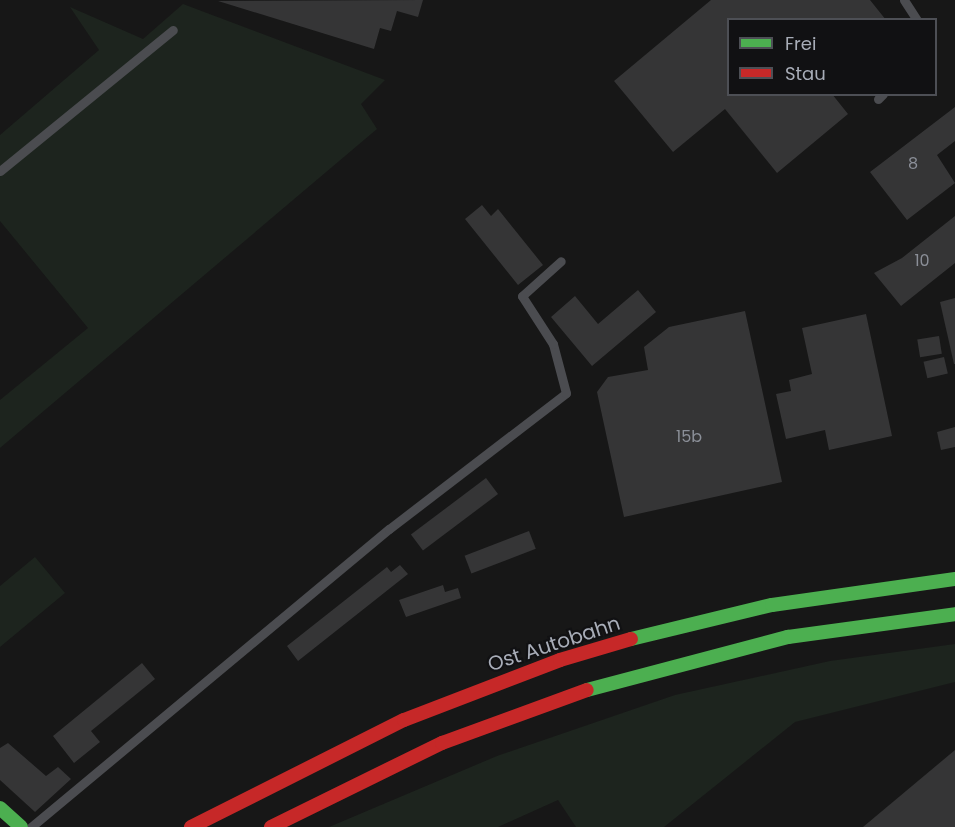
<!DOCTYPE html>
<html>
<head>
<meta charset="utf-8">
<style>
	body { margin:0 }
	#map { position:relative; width:955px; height:827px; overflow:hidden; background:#171717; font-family:Poppins,sans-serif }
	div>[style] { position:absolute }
	.green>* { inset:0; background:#1d241e }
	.building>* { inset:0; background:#353536; transform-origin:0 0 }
	.lane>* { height:9px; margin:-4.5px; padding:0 4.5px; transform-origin:4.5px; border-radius:4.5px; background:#4b4c50 }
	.fast>* { height:14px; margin:-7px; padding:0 7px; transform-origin:7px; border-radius:7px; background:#4caf50 }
	.jam>* { height:14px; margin:-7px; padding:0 7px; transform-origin:7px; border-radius:7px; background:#c62828 }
	span { translate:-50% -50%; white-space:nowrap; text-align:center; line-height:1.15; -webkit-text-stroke:4.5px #111113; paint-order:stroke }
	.number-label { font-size:16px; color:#8b8f98 }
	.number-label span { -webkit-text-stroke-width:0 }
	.street-label { font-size:20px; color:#a8adb8 }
	.legend { position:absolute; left:727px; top:18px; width:210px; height:78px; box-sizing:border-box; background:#111113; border:2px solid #4d4f55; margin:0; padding:8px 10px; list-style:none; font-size:18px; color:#a8adb8 }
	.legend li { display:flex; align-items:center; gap:12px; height:30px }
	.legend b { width:30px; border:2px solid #4d4f55 }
</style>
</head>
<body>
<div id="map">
	<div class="green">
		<i style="clip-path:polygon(183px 4px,385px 80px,361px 104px,377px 129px,0 448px,0 400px,88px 328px,0 221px,0 135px,99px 50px,70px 7px,143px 39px)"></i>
		<i style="clip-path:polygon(35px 557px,65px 593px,0 647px,0 586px)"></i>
		<i style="clip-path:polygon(955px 644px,955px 682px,795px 722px,664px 827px,576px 827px,558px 800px,498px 827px,329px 827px,497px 756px,675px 695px,830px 661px)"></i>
	</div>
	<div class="building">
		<i style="clip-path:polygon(423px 0,418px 17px,397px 11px,391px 31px,380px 28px,374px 49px,218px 1px)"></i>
		<i style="clip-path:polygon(711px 0,870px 0,886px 20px,728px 20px,728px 94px,832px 94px,848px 114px,777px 173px,725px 109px,673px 152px,614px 81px)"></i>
		<i style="clip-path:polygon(955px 107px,955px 141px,937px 155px,955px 183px,907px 220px,870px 172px)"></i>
		<i style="clip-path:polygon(482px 205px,491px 216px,498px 209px,543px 265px,518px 285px,465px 219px)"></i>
		<i style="clip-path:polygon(955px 216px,955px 263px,901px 306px,874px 273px,902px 258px)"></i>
		<i style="clip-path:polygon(638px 290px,656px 312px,592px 366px,551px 317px,575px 296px,598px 324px)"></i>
		<i style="clip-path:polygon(955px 298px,955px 364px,954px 364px,940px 302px)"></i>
		<i style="clip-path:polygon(745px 311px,782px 482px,624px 517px,597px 392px,608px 377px,648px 370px,644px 347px,669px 327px)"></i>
		<i style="clip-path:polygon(866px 314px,892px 436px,829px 450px,825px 430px,786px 439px,776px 394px,791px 391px,789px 380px,812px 374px,802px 328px)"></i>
		<i style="left:939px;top:336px;width:18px;height:22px;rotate:81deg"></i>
		<i style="left:944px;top:357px;width:17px;height:21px;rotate:77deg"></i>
		<i style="clip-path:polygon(955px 427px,955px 447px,941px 450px,937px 432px)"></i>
		<i style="left:486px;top:478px;width:20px;height:94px;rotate:53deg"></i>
		<i style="left:529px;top:531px;width:19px;height:69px;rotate:69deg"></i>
		<i style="clip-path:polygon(400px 565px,408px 574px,298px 661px,287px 646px,387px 567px,391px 572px)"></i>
		<i style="clip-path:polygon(443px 585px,445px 592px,458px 588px,461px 598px,406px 617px,399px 600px)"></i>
		<i style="clip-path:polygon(142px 663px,155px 679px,91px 731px,100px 742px,74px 763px,53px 736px)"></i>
		<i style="clip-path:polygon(8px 743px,46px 776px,58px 767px,71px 779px,35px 812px,0 780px,0 748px)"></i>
		<i style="clip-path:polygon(955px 750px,955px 827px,863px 827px)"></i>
	</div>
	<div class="lane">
		<i style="left:904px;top:0;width:24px;rotate:57deg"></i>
		<i style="left:878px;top:99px;width:7px;rotate:-45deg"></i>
		<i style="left:0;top:171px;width:223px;rotate:-39.2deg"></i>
		<i style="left:31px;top:827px;width:466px;rotate:-39.8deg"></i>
		<i style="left:389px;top:529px;width:223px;rotate:-37.5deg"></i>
		<i style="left:566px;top:393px;width:51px;rotate:-104.9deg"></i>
		<i style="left:553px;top:344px;width:57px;rotate:-122.9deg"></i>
		<i style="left:522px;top:296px;width:52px;rotate:-41.9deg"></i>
	</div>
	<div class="fast">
		<i style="left:631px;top:639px;width:145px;rotate:-13.6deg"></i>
		<i style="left:772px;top:605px;width:185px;rotate:-8.1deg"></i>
		<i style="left:587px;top:690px;width:208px;rotate:-14.8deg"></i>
		<i style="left:788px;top:637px;width:169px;rotate:-7.8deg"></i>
		<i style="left:0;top:808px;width:28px;rotate:42deg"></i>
	</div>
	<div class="jam">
		<i style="left:191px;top:827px;width:238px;rotate:-26.7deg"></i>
		<i style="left:404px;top:720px;width:167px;rotate:-21deg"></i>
		<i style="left:560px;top:660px;width:74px;rotate:-16.5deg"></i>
		<i style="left:271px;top:827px;width:191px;rotate:-26.2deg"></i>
		<i style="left:442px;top:743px;width:154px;rotate:-20.1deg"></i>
	</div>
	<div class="number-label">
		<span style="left:913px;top:164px">8</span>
		<span style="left:922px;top:261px">10</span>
		<span style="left:689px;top:437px">15b</span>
	</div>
	<div class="street-label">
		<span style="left:554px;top:644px;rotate:-18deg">Ost Autobahn</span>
	</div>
	<ul class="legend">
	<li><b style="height:8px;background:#4caf50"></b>Frei</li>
	<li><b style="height:8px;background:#c62828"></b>Stau</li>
	</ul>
</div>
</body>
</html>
